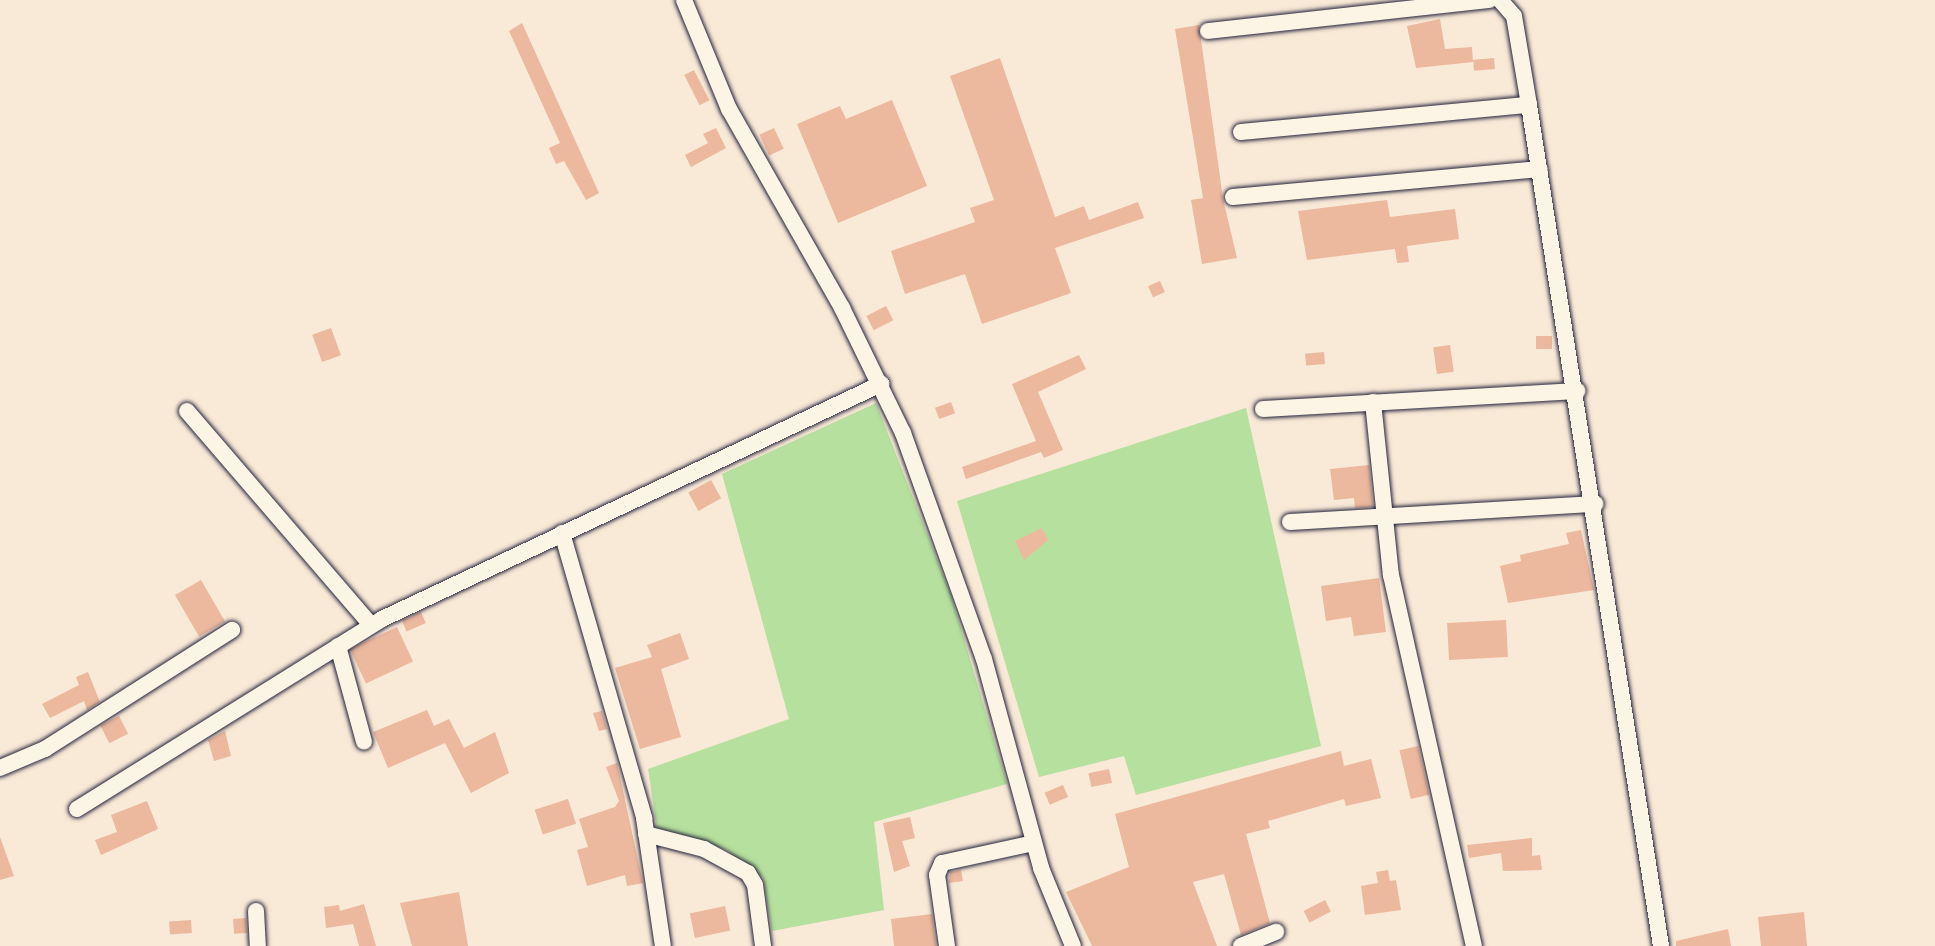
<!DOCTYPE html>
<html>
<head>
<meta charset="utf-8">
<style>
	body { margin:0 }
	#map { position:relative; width:1935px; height:946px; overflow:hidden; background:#f9e9d7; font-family:Caveat,sans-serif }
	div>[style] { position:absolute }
	.green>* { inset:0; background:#b6e09d }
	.building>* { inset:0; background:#ecb89e; transform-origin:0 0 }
	.roads { filter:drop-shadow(0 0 2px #22223b) drop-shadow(0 0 2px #22223b) }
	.street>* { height:16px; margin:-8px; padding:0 8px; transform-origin:8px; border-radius:8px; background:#fcf5e5 }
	span { translate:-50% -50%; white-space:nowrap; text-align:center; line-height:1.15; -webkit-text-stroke:4.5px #fcf5e5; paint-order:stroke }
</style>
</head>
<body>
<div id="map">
	<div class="green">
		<i style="clip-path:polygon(876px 403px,951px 595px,1007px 784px,874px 822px,884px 910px,772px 931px,763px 878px,727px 850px,657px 828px,648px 769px,789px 719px,722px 474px)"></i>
		<i style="clip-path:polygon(1246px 408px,1321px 746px,1136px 795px,1124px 756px,1039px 777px,957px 501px)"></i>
	</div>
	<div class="building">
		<i style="clip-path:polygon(1440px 19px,1445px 49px,1472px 47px,1473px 62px,1416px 68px,1407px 26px)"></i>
		<i style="clip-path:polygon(522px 23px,599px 193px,586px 200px,564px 161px,556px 164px,549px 148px,560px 143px,509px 31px)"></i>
		<i style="clip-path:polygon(1199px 25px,1223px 199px,1237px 258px,1202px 264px,1191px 200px,1203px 198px,1175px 29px)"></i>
		<i style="clip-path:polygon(1000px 58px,1055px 217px,1084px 206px,1089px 220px,1138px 202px,1144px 218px,1055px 248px,1071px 293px,982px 324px,965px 274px,905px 294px,891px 251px,975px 222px,970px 208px,994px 200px,950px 76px)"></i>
		<i style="left:1494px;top:58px;width:11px;height:21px;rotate:85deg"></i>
		<i style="left:694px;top:70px;width:34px;height:11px;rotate:63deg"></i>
		<i style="clip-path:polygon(892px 100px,927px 186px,838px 223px,797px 124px,840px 106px,846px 119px)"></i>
		<i style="clip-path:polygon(716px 128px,726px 148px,691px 167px,685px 155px,708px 143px,703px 134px)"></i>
		<i style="left:774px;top:128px;width:23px;height:16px;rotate:65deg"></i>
		<i style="clip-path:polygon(1387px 200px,1390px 217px,1455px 209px,1459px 239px,1407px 246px,1409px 262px,1397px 263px,1395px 249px,1307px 260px,1298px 211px)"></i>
		<i style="left:1160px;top:281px;width:12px;height:13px;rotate:66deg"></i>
		<i style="left:886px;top:306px;width:16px;height:22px;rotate:63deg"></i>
		<i style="left:331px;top:328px;width:29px;height:20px;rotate:70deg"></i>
		<i style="left:1536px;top:336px;width:16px;height:13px"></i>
		<i style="left:1450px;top:345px;width:27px;height:17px;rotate:82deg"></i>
		<i style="left:1324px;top:352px;width:12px;height:19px;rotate:85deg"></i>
		<i style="clip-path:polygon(1079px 355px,1086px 369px,1038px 392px,1063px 450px,1044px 458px,1041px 452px,966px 479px,962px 467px,1036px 441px,1012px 384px)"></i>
		<i style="left:951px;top:402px;width:12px;height:17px;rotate:70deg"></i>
		<i style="clip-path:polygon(1369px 465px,1373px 507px,1355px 508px,1354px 498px,1334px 500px,1330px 469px)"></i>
		<i style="left:711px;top:480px;width:21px;height:26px;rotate:61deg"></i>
		<i style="clip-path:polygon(1042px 528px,1048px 540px,1024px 560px,1015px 541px)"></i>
		<i style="clip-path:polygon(1581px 530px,1594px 590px,1508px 603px,1500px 566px,1521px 561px,1520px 555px,1569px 544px,1566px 533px)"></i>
		<i style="clip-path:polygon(1379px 578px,1386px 632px,1354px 636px,1351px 617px,1326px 621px,1321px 586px)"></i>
		<i style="left:201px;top:580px;width:48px;height:30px;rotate:60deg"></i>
		<i style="left:421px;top:612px;width:12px;height:21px;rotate:66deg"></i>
		<i style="left:1506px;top:620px;width:37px;height:59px;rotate:87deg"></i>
		<i style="left:397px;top:627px;width:38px;height:52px;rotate:65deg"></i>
		<i style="clip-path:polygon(680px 633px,689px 659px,661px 669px,681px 737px,640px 749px,615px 668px,652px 657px,647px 645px)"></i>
		<i style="clip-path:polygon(88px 672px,100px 702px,87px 710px,84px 701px,50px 718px,42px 704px,79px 685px,76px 677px)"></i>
		<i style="clip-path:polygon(427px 710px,434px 726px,449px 719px,464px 748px,495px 732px,509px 773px,471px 793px,445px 743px,388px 768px,373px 732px)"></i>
		<i style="clip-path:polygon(602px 711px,607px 729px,599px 731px,593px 713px)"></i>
		<i style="left:119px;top:716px;width:20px;height:21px;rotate:63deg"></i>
		<i style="clip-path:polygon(225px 731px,231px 756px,214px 761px,208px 740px)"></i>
		<i style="left:1418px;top:746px;width:50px;height:19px;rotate:77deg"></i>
		<i style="clip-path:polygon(1341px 751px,1344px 766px,1371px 759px,1381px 798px,1346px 806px,1344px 799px,1268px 821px,1270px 828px,1246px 834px,1270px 923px,1241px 935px,1224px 874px,1193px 882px,1217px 946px,1092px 946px,1066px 892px,1129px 867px,1115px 814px)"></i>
		<i style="clip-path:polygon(617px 763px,643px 883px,627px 886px,625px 875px,587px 886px,577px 850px,588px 847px,579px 819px,615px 807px,619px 801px,606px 767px)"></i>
		<i style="left:1109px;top:769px;width:14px;height:21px;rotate:78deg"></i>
		<i style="left:1063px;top:785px;width:13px;height:20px;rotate:67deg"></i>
		<i style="left:568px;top:799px;width:26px;height:35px;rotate:72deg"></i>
		<i style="clip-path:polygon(147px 801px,158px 829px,101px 855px,95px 840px,117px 832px,111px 815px)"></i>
		<i style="clip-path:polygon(910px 817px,915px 838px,902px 841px,910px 866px,894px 872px,883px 823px)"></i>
		<i style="clip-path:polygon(0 837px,14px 876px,0 880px)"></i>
		<i style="clip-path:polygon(1532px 838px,1532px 856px,1540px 855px,1542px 870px,1503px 871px,1501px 853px,1469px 858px,1467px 845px)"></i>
		<i style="clip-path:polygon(961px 870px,963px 881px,949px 883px,950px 872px)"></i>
		<i style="clip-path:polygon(1388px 870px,1390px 881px,1396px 880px,1401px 910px,1365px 915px,1361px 886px,1378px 883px,1376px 872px)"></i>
		<i style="clip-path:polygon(459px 892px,468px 946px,412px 946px,400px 903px)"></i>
		<i style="left:1325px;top:900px;width:13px;height:24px;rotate:63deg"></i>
		<i style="clip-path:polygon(364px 904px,376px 946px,359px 946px,353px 924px,326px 928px,324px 907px,339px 905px,340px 911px)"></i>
		<i style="left:725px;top:906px;width:25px;height:36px;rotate:78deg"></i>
		<i style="clip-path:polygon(1804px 912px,1807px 946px,1761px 946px,1758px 917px)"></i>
		<i style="clip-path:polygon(932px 914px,936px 946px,894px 946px,891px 919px)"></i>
		<i style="left:246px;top:918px;width:15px;height:13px;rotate:86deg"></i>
		<i style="left:191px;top:920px;width:13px;height:22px;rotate:86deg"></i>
		<i style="clip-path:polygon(1728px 929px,1731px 946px,1676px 946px,1676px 941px)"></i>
	</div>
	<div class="roads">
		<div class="street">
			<i style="left:684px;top:0;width:118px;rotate:67.6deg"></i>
			<i style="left:729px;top:109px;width:229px;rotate:60.4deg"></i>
			<i style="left:842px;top:308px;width:139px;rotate:64deg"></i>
			<i style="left:903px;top:433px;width:240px;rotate:70.3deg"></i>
			<i style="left:984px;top:659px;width:217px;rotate:74.7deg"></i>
			<i style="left:1041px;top:868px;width:84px;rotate:67.7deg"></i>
			<i style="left:1500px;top:0;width:21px;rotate:49deg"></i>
			<i style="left:1514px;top:16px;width:90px;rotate:80.4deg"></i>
			<i style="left:1529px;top:105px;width:851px;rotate:81.08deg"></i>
			<i style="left:1208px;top:31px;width:283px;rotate:-6.3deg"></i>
			<i style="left:1241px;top:132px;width:289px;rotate:-5.4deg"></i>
			<i style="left:1233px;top:197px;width:308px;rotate:-5.2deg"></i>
			<i style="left:1373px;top:402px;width:174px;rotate:84.1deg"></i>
			<i style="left:1391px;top:575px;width:380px;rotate:77.4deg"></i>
			<i style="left:1263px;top:409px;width:315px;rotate:-3.3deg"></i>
			<i style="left:187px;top:411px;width:282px;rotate:49.3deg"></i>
			<i style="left:1290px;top:522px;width:306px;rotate:-3.4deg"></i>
			<i style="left:562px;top:533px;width:297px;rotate:73.9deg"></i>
			<i style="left:644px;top:818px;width:129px;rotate:81.6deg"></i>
			<i style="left:338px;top:646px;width:99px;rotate:74.8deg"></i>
			<i style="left:0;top:768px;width:49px;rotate:-22.9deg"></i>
			<i style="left:45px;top:749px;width:222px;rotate:-32.5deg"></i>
			<i style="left:77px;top:809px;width:359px;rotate:-31.9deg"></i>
			<i style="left:382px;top:619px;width:552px;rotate:-25.22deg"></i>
			<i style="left:646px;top:834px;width:60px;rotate:14.5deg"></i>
			<i style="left:704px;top:849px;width:50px;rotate:28.6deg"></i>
			<i style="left:748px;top:873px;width:14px;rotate:60deg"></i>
			<i style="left:755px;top:885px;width:62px;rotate:82.5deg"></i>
			<i style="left:256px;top:911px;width:35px;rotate:87deg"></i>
			<i style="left:947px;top:946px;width:72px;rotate:-98deg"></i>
			<i style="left:937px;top:875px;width:13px;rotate:-67deg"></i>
			<i style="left:942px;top:863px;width:94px;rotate:-12.3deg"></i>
			<i style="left:1241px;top:946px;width:38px;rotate:-22deg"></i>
		</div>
	</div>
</div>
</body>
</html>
